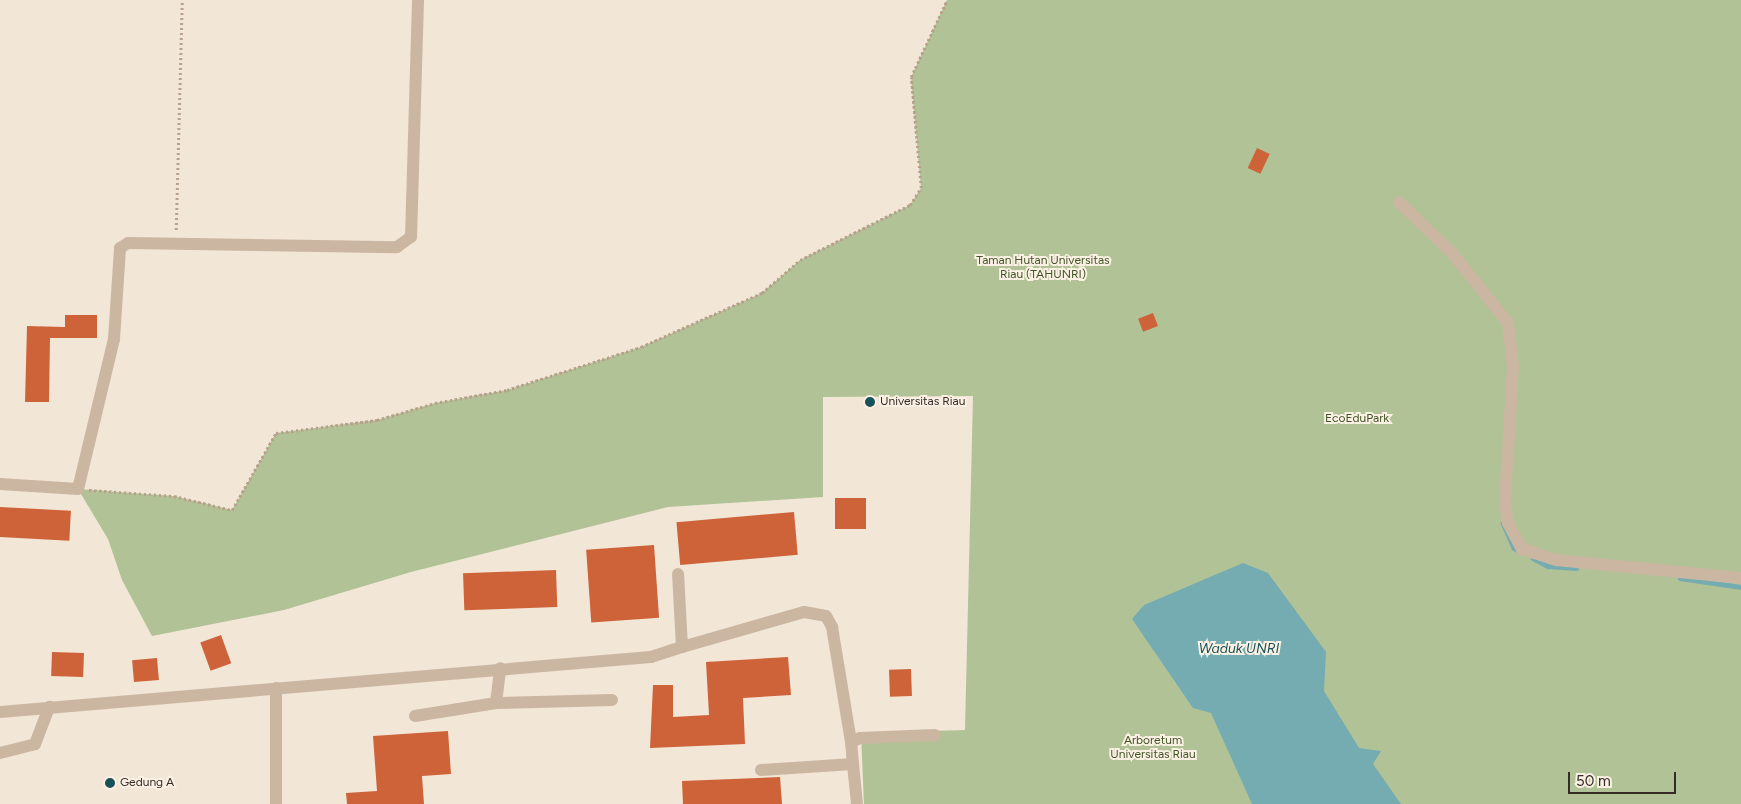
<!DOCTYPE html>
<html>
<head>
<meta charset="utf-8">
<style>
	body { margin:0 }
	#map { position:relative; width:1741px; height:804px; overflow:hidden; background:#f2e6d7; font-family:Figtree,sans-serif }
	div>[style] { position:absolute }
	.green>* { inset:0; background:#b1c296 }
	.water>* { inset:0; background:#74acb1 }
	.stream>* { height:4.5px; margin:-2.25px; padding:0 2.25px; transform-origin:2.25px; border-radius:2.25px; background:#74acb1 }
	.building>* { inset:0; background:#ce6339; transform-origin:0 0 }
	.path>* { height:2.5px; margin-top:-1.25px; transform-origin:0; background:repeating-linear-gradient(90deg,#b7a08c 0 2.5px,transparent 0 5px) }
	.minor>* { height:12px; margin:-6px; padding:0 6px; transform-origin:6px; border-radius:6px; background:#cbb6a2 }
	.dots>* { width:14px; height:14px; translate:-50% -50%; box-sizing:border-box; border:2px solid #faf0e3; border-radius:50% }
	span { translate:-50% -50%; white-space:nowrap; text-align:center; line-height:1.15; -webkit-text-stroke:4px #faf0e3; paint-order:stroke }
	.park-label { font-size:12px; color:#425527 }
	.poi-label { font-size:12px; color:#352b25 }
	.left { translate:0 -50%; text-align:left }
	.water-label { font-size:14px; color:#185259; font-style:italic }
	.scale { position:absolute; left:1568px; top:772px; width:108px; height:22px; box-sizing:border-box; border:2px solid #352b25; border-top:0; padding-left:6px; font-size:15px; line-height:18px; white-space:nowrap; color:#352b25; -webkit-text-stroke:4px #faf0e3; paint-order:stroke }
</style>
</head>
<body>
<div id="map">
	<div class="green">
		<i style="clip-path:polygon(947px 0,1741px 0,1741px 804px,864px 804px,861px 733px,965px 730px,973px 396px,823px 397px,823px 497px,668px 507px,411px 572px,284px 610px,152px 636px,122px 580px,108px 539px,78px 489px,174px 496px,232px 510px,276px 433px,377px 420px,435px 403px,507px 390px,641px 347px,762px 293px,800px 260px,910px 205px,921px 188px,911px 77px)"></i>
	</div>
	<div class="water">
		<i style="clip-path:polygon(1243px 563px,1268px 573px,1326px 652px,1324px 691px,1359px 748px,1381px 751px,1373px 764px,1401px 804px,1252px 804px,1211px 713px,1193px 708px,1132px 619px,1144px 605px)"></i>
	</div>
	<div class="stream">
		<i style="left:1503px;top:523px;width:27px;rotate:66deg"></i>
		<i style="left:1514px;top:548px;width:7px;rotate:27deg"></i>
		<i style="left:1533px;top:558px;width:17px;rotate:28deg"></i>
		<i style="left:1548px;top:566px;width:28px;rotate:4deg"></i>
		<i style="left:1680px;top:578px;width:62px;rotate:8.4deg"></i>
	</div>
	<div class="building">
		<i style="left:1257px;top:148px;width:14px;height:22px;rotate:25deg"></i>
		<i style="left:1153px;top:313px;width:14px;height:16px;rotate:69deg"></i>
		<i style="clip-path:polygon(65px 315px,97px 315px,97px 338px,50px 338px,49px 402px,25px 402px,27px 326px,65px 327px)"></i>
		<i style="left:835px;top:498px;width:31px;height:31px"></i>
		<i style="left:0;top:507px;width:71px;height:30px;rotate:3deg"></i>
		<i style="left:794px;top:512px;width:43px;height:118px;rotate:85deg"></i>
		<i style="left:654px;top:545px;width:73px;height:68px;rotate:86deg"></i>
		<i style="left:556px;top:570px;width:37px;height:93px;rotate:88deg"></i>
		<i style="left:221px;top:635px;width:30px;height:22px;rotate:70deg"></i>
		<i style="left:52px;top:652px;width:32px;height:24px;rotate:2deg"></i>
		<i style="clip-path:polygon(788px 657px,791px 695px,743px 698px,745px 744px,650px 748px,653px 685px,673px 685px,673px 717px,709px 715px,706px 662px)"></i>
		<i style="left:157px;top:658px;width:22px;height:25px;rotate:85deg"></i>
		<i style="left:911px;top:669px;width:27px;height:22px;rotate:88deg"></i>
		<i style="clip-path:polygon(448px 731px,451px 774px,422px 776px,424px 804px,347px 804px,346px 793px,377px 791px,373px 736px)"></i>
		<i style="clip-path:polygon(780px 777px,782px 804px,683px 804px,682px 781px)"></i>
	</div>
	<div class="path">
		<i style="left:176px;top:230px;width:230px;rotate:-88.5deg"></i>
		<i style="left:89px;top:490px;width:85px;rotate:4deg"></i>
		<i style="left:174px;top:496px;width:60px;rotate:13.6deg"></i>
		<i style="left:232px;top:510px;width:89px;rotate:-60.3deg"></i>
		<i style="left:276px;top:433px;width:102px;rotate:-7.3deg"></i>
		<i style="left:377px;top:420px;width:60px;rotate:-16.3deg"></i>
		<i style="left:435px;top:403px;width:73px;rotate:-10.2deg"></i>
		<i style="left:507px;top:390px;width:141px;rotate:-17.8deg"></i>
		<i style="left:641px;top:347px;width:133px;rotate:-24.1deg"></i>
		<i style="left:762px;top:293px;width:50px;rotate:-41deg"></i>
		<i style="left:800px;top:260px;width:123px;rotate:-26.6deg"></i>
		<i style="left:910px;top:205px;width:20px;rotate:-57deg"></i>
		<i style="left:921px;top:188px;width:111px;rotate:-95.1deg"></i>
		<i style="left:911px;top:77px;width:85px;rotate:-64.9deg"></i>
	</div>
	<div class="minor">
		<i style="left:1399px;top:202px;width:74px;rotate:43.9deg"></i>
		<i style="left:1452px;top:253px;width:90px;rotate:51.3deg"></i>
		<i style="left:1508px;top:323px;width:44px;rotate:83.5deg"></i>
		<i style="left:1513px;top:367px;width:135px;rotate:93.4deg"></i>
		<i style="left:1505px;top:502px;width:21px;rotate:82deg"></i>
		<i style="left:1508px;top:523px;width:30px;rotate:62deg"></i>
		<i style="left:1522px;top:549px;width:36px;rotate:18deg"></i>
		<i style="left:1556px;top:560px;width:186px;rotate:5.6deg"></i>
		<i style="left:0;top:484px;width:78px;rotate:3.7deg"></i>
		<i style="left:78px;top:489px;width:154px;rotate:-76.5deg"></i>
		<i style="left:114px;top:339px;width:91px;rotate:-86.2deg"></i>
		<i style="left:120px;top:248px;width:9px;rotate:-32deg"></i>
		<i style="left:128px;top:243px;width:269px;rotate:0.9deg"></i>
		<i style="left:397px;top:247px;width:17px;rotate:-36deg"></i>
		<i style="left:411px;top:237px;width:237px;rotate:-88.3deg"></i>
		<i style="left:682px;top:647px;width:127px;rotate:-16deg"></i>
		<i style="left:804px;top:612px;width:22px;rotate:10deg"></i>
		<i style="left:826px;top:616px;width:13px;rotate:61deg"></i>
		<i style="left:832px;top:627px;width:117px;rotate:80.6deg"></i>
		<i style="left:496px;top:703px;width:35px;rotate:-83deg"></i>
		<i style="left:0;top:712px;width:653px;rotate:-4.83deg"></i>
		<i style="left:651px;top:657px;width:33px;rotate:-18deg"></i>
		<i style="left:682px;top:647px;width:73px;rotate:-93.1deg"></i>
		<i style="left:415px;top:716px;width:82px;rotate:-9.1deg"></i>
		<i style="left:496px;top:703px;width:116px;rotate:-1.5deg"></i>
		<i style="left:0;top:753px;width:36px;rotate:-14deg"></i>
		<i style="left:35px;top:744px;width:40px;rotate:-69deg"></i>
		<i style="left:853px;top:764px;width:22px;rotate:-95deg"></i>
		<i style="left:851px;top:742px;width:10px;rotate:-24deg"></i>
		<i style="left:860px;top:738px;width:75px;rotate:-2.3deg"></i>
		<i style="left:761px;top:770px;width:92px;rotate:-3.7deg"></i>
		<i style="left:853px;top:764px;width:40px;rotate:84.3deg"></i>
		<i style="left:276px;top:804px;width:116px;rotate:-90deg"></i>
	</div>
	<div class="dots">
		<i style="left:870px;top:402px;background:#185259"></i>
		<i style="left:110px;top:783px;background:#185259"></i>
	</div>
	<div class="park-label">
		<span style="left:1043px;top:268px">Taman Hutan Universitas<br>Riau (TAHUNRI)</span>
		<span style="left:1357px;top:419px">EcoEduPark</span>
		<span style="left:1153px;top:748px">Arboretum<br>Universitas Riau</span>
	</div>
	<div class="poi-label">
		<span class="left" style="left:880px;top:402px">Universitas Riau</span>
		<span class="left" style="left:120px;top:783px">Gedung A</span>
	</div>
	<div class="water-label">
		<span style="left:1239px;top:649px">Waduk UNRI</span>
	</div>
	<div class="scale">50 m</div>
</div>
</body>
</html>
